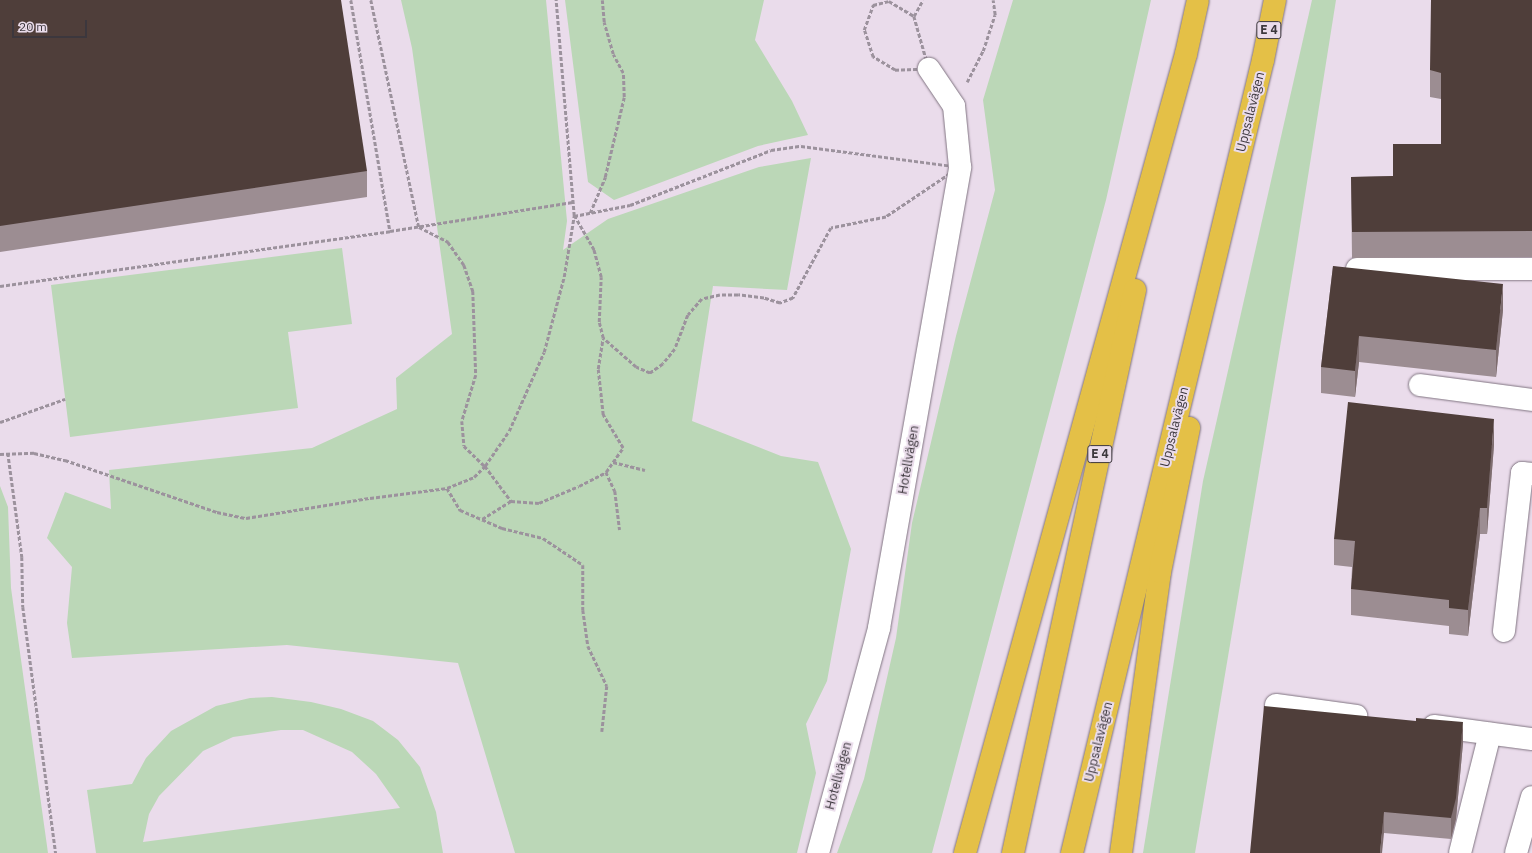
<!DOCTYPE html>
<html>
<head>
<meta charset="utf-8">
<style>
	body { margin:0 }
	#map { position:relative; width:1532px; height:853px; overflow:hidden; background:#eadceb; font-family:"IBM Plex Sans",sans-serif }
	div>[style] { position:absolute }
	.green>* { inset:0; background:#bbd7b7 }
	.path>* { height:2.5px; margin-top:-1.25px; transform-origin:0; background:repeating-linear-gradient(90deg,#9c929d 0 4px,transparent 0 6px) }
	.roads { filter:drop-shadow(0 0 1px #817582) drop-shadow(0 0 1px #817582) }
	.minor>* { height:22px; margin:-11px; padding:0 11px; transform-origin:11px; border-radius:11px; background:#fff }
	.highway>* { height:22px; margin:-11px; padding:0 11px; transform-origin:11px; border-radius:11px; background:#e4c047 }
	.wall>* { inset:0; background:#9c8d92 }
	.shaded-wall>* { inset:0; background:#7e6d6f }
	.building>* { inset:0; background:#4f3e3a }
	span { translate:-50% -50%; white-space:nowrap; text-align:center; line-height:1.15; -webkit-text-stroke:4px #eadceb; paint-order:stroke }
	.shield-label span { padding:1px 3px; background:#eadceb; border:1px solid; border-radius:3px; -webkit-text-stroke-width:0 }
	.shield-label { font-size:12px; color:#3c373d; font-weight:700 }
	.street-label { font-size:13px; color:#3c373d }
	.scale { position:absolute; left:12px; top:20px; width:75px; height:18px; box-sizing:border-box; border:2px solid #3c373d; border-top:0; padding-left:5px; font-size:12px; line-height:14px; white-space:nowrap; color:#3c373d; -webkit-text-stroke:3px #eadceb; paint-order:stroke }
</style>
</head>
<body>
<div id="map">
	<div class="green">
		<i style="clip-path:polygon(401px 0,546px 0,567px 221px,563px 250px,608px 219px,759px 167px,811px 158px,787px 290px,713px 286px,692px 421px,781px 456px,818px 462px,851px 549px,827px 681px,806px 724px,816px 773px,797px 853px,515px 853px,458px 663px,287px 645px,72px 658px,67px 623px,72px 567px,47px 538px,65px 492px,111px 509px,109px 470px,312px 448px,397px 409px,396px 378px,452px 334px,412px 48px)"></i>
		<i style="clip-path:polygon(565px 0,764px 0,755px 40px,792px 101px,808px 135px,758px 146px,614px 200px,588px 182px)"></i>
		<i style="clip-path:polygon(1013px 0,1151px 0,1106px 200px,932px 853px,837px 853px,864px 779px,896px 638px,912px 523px,956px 336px,995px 190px,983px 100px)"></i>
		<i style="clip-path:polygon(1312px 0,1336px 0,1295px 258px,1195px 853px,1143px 853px,1203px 481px)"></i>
		<i style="clip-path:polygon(342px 248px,352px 324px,288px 332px,298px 408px,70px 437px,51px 285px)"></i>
		<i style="clip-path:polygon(0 486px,8px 507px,11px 588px,48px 853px,0 853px)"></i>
		<i style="clip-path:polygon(evenodd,272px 697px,311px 702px,341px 709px,373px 721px,398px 740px,420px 767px,436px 812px,443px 853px,96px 853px,87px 790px,132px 784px,146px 758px,171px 731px,216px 706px,250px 698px,272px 697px,281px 730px,303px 730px,352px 752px,376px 774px,400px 808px,143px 842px,149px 814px,159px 796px,203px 751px,233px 737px,281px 730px)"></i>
	</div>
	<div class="path">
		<i style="left:351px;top:0;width:234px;rotate:80.4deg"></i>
		<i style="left:371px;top:0;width:232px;rotate:78.1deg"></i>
		<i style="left:419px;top:227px;width:33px;rotate:27deg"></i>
		<i style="left:448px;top:242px;width:28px;rotate:55deg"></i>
		<i style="left:464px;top:265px;width:28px;rotate:71deg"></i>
		<i style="left:473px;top:291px;width:84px;rotate:88deg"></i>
		<i style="left:476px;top:375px;width:48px;rotate:106.9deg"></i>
		<i style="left:462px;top:421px;width:25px;rotate:85deg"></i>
		<i style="left:464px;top:446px;width:29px;rotate:44deg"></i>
		<i style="left:485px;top:466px;width:44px;rotate:53.4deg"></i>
		<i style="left:511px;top:501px;width:28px;rotate:4deg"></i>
		<i style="left:539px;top:503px;width:43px;rotate:-23deg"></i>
		<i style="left:579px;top:486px;width:30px;rotate:-27deg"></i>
		<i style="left:606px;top:472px;width:29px;rotate:-55deg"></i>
		<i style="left:623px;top:448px;width:39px;rotate:-121deg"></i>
		<i style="left:603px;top:415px;width:46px;rotate:-96.2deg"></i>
		<i style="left:598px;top:369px;width:31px;rotate:-81deg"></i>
		<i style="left:889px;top:1px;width:29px;rotate:31deg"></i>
		<i style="left:914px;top:16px;width:55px;rotate:74.2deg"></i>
		<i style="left:929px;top:69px;width:34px;rotate:178deg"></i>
		<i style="left:895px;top:70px;width:26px;rotate:-149deg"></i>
		<i style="left:873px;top:57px;width:28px;rotate:-108deg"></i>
		<i style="left:864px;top:30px;width:27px;rotate:-70deg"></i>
		<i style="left:873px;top:5px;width:16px;rotate:-14deg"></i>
		<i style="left:914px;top:16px;width:18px;rotate:-61deg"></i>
		<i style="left:967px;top:82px;width:35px;rotate:-63deg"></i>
		<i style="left:983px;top:51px;width:38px;rotate:-72deg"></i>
		<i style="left:995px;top:15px;width:15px;rotate:-98deg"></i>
		<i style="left:801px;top:146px;width:160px;rotate:7.5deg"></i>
		<i style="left:960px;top:167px;width:89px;rotate:146deg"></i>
		<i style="left:886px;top:217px;width:56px;rotate:168.7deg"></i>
		<i style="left:831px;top:228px;width:80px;rotate:118.5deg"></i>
		<i style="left:793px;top:298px;width:14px;rotate:159deg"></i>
		<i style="left:780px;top:303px;width:17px;rotate:-163deg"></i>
		<i style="left:764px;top:298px;width:26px;rotate:-173deg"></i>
		<i style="left:738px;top:295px;width:18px;rotate:180deg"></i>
		<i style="left:720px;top:295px;width:18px;rotate:167deg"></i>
		<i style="left:702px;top:299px;width:21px;rotate:131deg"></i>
		<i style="left:688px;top:315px;width:36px;rotate:111deg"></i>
		<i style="left:675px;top:349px;width:19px;rotate:129deg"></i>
		<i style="left:663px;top:364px;width:16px;rotate:145deg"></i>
		<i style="left:650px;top:373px;width:15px;rotate:-157deg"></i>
		<i style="left:636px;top:367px;width:44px;rotate:-138.7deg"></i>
		<i style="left:603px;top:338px;width:16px;rotate:-104deg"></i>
		<i style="left:599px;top:322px;width:45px;rotate:-87.5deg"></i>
		<i style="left:601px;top:277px;width:28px;rotate:-105deg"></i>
		<i style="left:594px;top:250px;width:39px;rotate:-120deg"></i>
		<i style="left:574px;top:216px;width:57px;rotate:-11.1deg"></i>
		<i style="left:630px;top:205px;width:151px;rotate:-21.3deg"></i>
		<i style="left:771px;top:150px;width:30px;rotate:-8deg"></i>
		<i style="left:590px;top:213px;width:39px;rotate:-67deg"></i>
		<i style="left:605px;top:177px;width:82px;rotate:-76.6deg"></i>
		<i style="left:624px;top:97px;width:24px;rotate:-92deg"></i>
		<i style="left:623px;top:73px;width:21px;rotate:-118deg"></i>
		<i style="left:613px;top:54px;width:33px;rotate:-106deg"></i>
		<i style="left:604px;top:22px;width:22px;rotate:-95deg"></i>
		<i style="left:0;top:286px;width:394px;rotate:-8deg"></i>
		<i style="left:390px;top:231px;width:185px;rotate:-9deg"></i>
		<i style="left:0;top:422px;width:69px;rotate:-19.5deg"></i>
		<i style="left:8px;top:453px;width:105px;rotate:82.3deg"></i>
		<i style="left:22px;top:557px;width:50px;rotate:88.9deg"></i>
		<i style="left:23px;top:607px;width:248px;rotate:82.4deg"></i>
		<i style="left:0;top:454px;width:34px;rotate:-2deg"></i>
		<i style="left:34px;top:453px;width:32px;rotate:13deg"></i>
		<i style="left:65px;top:460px;width:161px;rotate:18.9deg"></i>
		<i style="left:217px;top:512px;width:30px;rotate:12deg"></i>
		<i style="left:246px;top:518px;width:126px;rotate:-9.2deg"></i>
		<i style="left:370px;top:498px;width:78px;rotate:-7.4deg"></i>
		<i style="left:447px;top:488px;width:29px;rotate:-22deg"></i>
		<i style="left:474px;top:477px;width:16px;rotate:-45deg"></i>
		<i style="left:485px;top:466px;width:42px;rotate:-55.6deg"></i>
		<i style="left:509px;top:431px;width:86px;rotate:-66.1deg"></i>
		<i style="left:544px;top:352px;width:78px;rotate:-75.1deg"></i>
		<i style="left:564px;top:277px;width:62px;rotate:-80.7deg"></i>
		<i style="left:574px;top:216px;width:217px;rotate:-94.8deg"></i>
		<i style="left:613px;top:462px;width:33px;rotate:14deg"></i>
		<i style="left:606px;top:472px;width:21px;rotate:65deg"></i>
		<i style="left:615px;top:491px;width:39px;rotate:83deg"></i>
		<i style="left:447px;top:488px;width:26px;rotate:59deg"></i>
		<i style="left:460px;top:510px;width:46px;rotate:23.2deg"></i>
		<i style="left:502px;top:528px;width:42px;rotate:13.7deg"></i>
		<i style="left:543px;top:538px;width:48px;rotate:34deg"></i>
		<i style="left:583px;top:565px;width:45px;rotate:90deg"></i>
		<i style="left:583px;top:610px;width:36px;rotate:82deg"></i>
		<i style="left:588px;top:646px;width:44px;rotate:64.6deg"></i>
		<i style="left:607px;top:686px;width:46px;rotate:96.2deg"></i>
		<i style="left:482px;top:519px;width:34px;rotate:-32deg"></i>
	</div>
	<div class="roads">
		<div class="minor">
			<i style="left:1357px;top:269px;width:175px"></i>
			<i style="left:1420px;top:385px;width:113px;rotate:7.6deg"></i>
			<i style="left:1504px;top:631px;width:159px;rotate:-83.5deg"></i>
			<i style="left:1522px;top:473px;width:10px;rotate:6deg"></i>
			<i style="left:1276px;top:705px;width:81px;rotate:7.8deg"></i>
			<i style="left:1434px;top:726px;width:99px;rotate:7.6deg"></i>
			<i style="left:818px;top:853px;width:233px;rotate:-74.8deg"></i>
			<i style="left:879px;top:628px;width:468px;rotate:-80deg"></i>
			<i style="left:960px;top:167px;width:61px;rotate:-95.6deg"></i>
			<i style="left:954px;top:106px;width:45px;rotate:-124deg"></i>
			<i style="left:1460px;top:853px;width:123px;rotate:-75.9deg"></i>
			<i style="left:1516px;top:853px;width:58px;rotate:-74.1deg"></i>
		</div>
		<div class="highway">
			<i style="left:965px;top:853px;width:829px;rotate:-74.54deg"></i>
			<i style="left:1186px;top:54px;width:55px;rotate:-77.5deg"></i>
			<i style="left:1013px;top:853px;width:576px;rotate:-77.77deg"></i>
			<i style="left:1072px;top:853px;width:816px;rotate:-76.46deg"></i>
			<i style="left:1263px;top:60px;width:61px;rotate:-78.7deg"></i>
			<i style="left:1121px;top:853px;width:284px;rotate:-82.1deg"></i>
			<i style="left:1160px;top:572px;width:147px;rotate:-78.6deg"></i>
		</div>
	</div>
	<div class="wall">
		<i style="clip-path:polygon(0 0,367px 171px,367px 197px,0 252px)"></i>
		<i style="clip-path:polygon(1532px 0,1532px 257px,1352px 258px,1351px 177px,1393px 176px,1441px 144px,1441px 99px,1430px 97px,1430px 70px)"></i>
		<i style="clip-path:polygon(1333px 266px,1503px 310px,1496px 377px,1359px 362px,1355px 397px,1321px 393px,1321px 367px)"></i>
		<i style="clip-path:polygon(1494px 445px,1487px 534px,1480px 534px,1468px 636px,1449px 634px,1449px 626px,1351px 615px,1351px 589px,1352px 567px,1334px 565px,1334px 539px)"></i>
		<i style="clip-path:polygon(1463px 743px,1456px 819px,1451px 839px,1384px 833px,1250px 853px)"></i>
	</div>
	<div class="shaded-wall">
		<i style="clip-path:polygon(1503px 284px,1503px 310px,1496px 377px,1496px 350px)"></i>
		<i style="clip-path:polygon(1359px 336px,1359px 362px,1355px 397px,1355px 371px)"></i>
		<i style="clip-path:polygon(1494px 419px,1494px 445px,1487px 534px,1487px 508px)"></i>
		<i style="clip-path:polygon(1480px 508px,1480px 534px,1468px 636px,1468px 610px)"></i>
		<i style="clip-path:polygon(1463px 722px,1463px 743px,1456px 819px,1451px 839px,1451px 818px)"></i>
		<i style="clip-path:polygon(1384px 812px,1384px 833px,1382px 853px,1380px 853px)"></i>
	</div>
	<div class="building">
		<i style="clip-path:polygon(0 0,341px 0,367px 171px,0 226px)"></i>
		<i style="clip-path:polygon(1431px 0,1532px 0,1532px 231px,1352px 232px,1351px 177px,1393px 176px,1393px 144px,1441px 144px,1441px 73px,1430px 70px)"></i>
		<i style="clip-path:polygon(1333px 266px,1503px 284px,1496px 350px,1359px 336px,1355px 371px,1321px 367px)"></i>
		<i style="clip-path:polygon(1348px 402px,1494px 419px,1487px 508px,1480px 508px,1468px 610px,1449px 608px,1449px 600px,1351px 589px,1355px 541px,1334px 539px)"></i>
		<i style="clip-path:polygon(1264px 706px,1416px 721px,1416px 718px,1463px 722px,1456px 798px,1451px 818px,1384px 812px,1380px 853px,1250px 853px)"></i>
	</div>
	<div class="shield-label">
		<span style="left:1269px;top:30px">E 4</span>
		<span style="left:1100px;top:454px">E 4</span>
	</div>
	<div class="street-label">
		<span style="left:1251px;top:112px;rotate:-76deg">Uppsalavägen</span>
		<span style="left:1175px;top:427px;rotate:-76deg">Uppsalavägen</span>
		<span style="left:909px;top:460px;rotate:-80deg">Hotellvägen</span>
		<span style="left:1099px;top:742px;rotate:-76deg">Uppsalavägen</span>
		<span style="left:839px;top:776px;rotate:-75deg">Hotellvägen</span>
	</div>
	<div class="scale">20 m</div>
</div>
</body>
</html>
